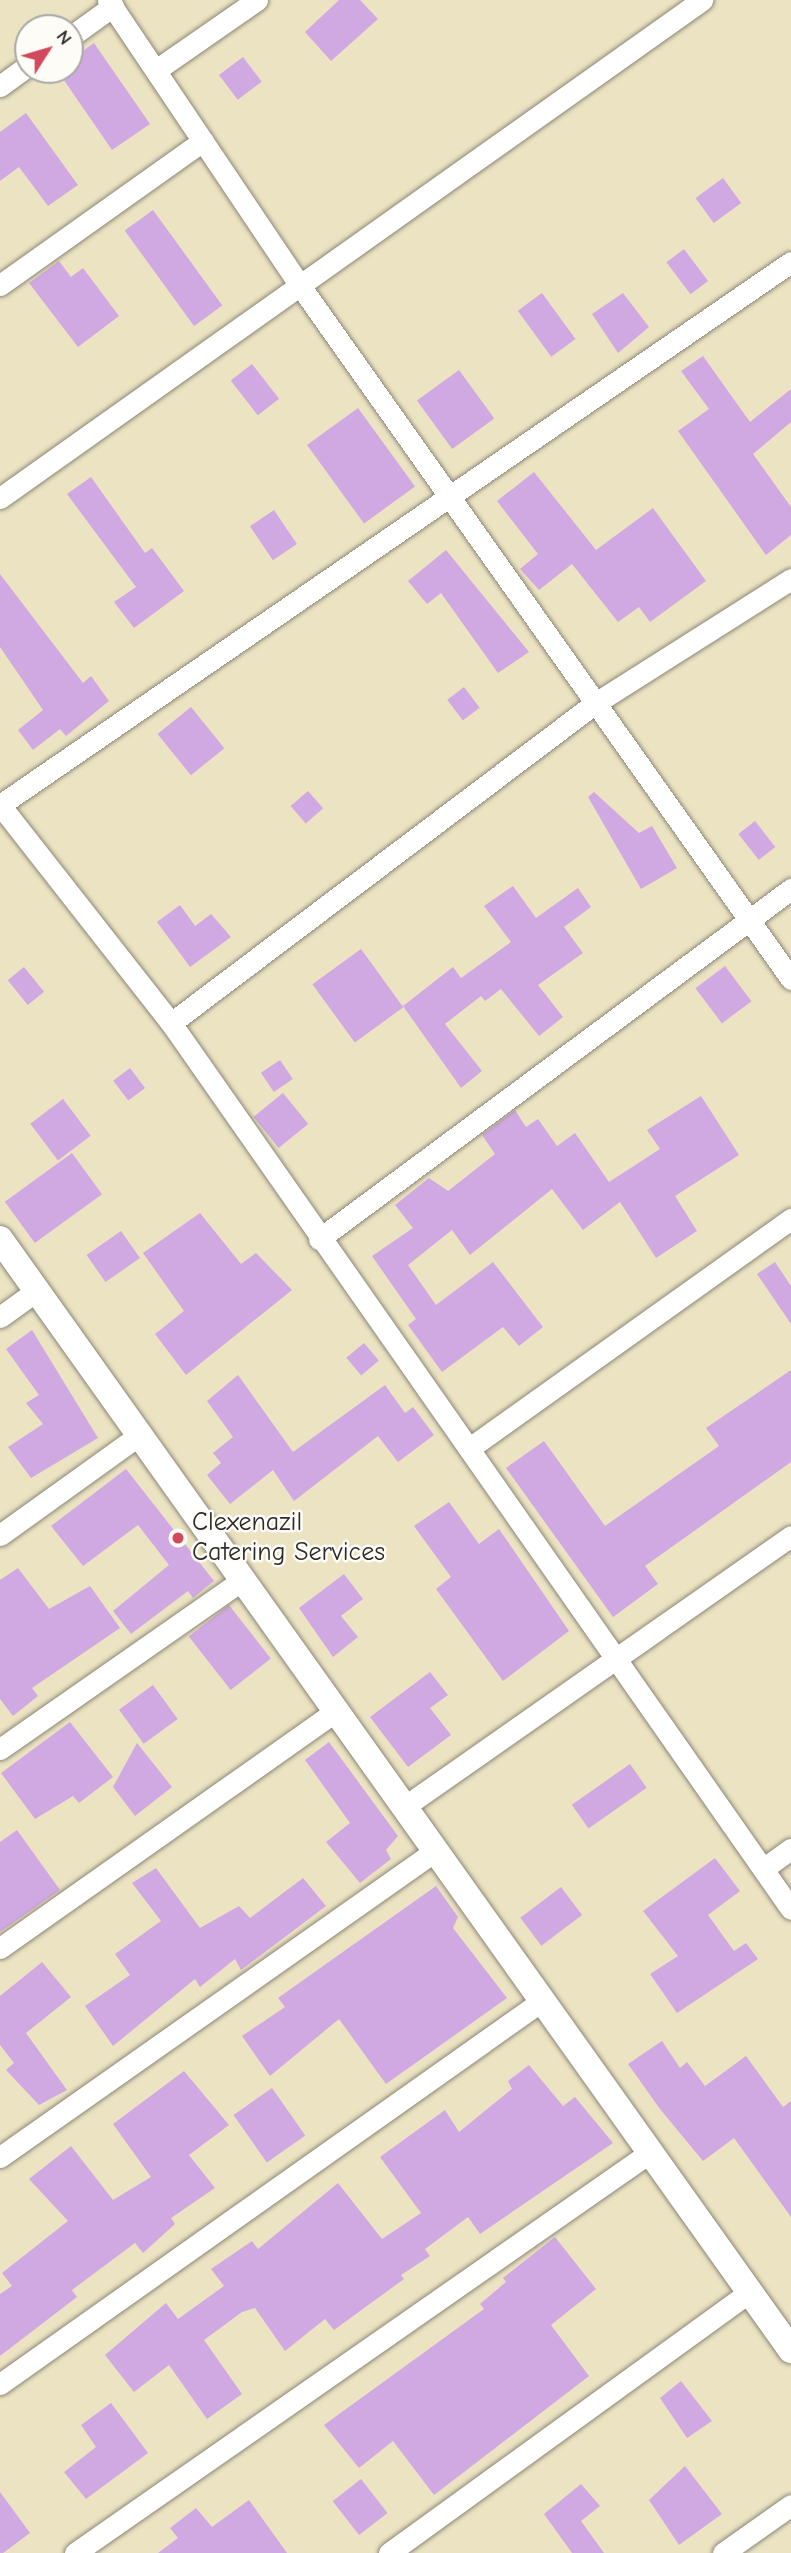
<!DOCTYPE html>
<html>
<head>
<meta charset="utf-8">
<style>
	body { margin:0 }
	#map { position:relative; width:791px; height:2553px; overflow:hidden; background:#ece3c3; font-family:"Comic Neue",sans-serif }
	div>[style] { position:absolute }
	.building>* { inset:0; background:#d1a9e2; transform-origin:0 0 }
	.roads { filter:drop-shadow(0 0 2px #8c8777) drop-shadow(0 0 2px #8c8777) }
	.minor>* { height:21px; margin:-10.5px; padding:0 10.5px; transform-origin:10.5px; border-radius:10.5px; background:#fff }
	.tertiary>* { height:26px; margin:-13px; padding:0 13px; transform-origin:13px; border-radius:13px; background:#fff }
	.dots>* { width:19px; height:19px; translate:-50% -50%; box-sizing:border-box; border:4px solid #fdfcf7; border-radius:50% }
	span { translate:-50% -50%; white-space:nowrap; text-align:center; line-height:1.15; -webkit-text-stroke:5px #fdfcf7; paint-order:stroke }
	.poi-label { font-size:26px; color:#2b2b2b }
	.left { translate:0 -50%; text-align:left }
	.north { position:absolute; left:14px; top:14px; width:70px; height:70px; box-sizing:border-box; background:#fdfcf7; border:2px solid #a9a8a5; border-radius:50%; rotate:53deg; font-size:19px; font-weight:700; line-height:28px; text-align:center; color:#2b2b2b }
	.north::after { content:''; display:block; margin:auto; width:24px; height:32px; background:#d1495b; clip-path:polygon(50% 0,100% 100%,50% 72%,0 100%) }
</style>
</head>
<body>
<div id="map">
	<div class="building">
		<i style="clip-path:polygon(339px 0,360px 0,378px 19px,331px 61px,305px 32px)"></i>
		<i style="clip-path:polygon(94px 43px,150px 124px,112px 150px,57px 70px,70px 70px,70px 60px)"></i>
		<i style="left:243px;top:57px;width:31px;height:30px;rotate:53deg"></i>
		<i style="clip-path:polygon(26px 113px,78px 185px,48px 206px,19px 167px,0 181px,0 132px)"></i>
		<i style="left:723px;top:178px;width:31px;height:34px;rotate:54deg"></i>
		<i style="left:153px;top:210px;width:118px;height:35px;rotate:54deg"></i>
		<i style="left:684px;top:249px;width:40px;height:22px;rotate:53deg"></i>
		<i style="clip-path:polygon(59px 261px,71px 277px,83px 268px,119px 316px,78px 347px,29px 283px)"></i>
		<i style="left:542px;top:293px;width:57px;height:30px;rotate:54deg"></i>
		<i style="clip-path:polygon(623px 293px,649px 327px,618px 353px,592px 314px)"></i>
		<i style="clip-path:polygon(703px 356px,750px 422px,791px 389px,791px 422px,753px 454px,791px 507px,791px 535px,766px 555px,678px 431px,709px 409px,681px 371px)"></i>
		<i style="left:252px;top:364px;width:44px;height:27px;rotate:52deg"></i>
		<i style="left:459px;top:370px;width:60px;height:52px;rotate:54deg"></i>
		<i style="left:358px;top:408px;width:97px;height:63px;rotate:54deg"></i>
		<i style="clip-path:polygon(534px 472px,596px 550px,653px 508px,706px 581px,650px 622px,639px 607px,618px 622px,572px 564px,539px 590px,520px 569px,538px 554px,497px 501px)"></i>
		<i style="clip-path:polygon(91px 477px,145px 553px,152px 548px,184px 591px,134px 628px,114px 602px,136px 587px,67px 494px)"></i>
		<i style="left:274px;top:510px;width:41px;height:29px;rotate:56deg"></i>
		<i style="clip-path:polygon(446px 550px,529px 652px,498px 673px,441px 593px,427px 604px,408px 581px)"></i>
		<i style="clip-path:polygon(0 574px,83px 683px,91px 676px,109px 701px,66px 736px,60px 729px,33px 750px,18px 730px,43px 710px,0 647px)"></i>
		<i style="left:464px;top:687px;width:26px;height:21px;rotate:53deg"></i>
		<i style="left:191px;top:707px;width:53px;height:43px;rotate:51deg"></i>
		<i style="left:308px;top:791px;width:23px;height:23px;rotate:49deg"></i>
		<i style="clip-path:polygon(594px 792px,639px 833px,652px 826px,677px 868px,641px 889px,588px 797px)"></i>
		<i style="left:755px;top:821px;width:33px;height:21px;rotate:52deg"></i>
		<i style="clip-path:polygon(513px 886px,536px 918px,578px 888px,591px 907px,564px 927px,583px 953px,538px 985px,563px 1017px,539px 1036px,501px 989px,485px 1001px,481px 996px,445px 1024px,482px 1071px,461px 1088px,403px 1006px,453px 967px,461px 978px,511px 942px,484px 906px)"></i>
		<i style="clip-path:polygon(180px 905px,195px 926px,211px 914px,231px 937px,190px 967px,157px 922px)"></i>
		<i style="left:361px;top:949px;width:72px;height:60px;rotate:54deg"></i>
		<i style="left:725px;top:966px;width:44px;height:37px;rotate:53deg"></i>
		<i style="left:24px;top:967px;width:32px;height:21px;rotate:51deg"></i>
		<i style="left:280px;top:1060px;width:23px;height:23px;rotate:56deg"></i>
		<i style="left:130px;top:1068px;width:25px;height:21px;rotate:53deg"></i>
		<i style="left:283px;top:1093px;width:40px;height:38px;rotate:51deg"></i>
		<i style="clip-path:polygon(701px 1096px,739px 1155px,675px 1196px,697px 1231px,656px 1258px,620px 1202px,583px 1230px,552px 1189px,470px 1255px,452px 1230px,408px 1265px,436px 1305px,493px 1262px,543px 1327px,519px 1346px,503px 1327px,442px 1372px,408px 1325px,416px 1319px,372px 1256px,413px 1228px,395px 1205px,429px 1178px,448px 1191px,495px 1154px,482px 1135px,515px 1110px,526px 1127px,538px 1119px,557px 1146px,575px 1133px,609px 1182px,660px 1149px,647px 1130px)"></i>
		<i style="left:63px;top:1099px;width:46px;height:41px;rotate:53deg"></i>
		<i style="left:72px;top:1153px;width:51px;height:83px;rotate:54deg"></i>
		<i style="clip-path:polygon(200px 1213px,241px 1264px,256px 1253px,292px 1290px,186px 1375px,155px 1334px,184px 1311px,143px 1253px)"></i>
		<i style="left:121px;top:1231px;width:33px;height:42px;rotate:55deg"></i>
		<i style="clip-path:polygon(775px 1262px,791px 1286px,791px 1324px,757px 1274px)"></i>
		<i style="clip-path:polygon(32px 1330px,98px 1438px,31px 1478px,8px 1447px,43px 1424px,26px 1403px,39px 1395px,6px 1349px)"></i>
		<i style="left:364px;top:1343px;width:23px;height:23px;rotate:50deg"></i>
		<i style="clip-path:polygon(791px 1370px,791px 1462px,645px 1566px,658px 1584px,613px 1617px,506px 1468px,544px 1441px,605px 1526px,719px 1446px,706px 1428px)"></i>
		<i style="clip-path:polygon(238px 1375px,293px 1452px,385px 1385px,405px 1413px,413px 1407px,434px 1435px,398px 1462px,378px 1436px,294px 1501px,273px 1470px,230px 1504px,207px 1475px,221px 1463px,213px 1453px,233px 1437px,207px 1401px)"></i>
		<i style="clip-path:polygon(126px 1469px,214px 1581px,193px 1598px,188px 1591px,131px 1634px,113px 1611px,169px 1565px,138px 1525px,83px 1566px,51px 1526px)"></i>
		<i style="clip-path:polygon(449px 1502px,479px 1544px,499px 1529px,569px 1631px,503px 1681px,436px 1589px,451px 1577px,414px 1526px)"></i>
		<i style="clip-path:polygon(18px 1568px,49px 1609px,90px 1586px,120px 1628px,32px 1688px,38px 1696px,13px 1716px,0 1699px,0 1580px)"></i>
		<i style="clip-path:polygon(344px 1574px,363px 1599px,341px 1616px,358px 1637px,333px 1657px,299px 1608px)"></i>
		<i style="left:229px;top:1605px;width:68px;height:51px;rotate:52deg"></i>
		<i style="clip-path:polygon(430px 1672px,448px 1695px,430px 1708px,451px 1735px,408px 1767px,370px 1717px)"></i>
		<i style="left:153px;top:1685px;width:42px;height:42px;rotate:54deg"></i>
		<i style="clip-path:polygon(70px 1722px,113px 1777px,79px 1803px,73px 1796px,35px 1819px,1px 1773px)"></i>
		<i style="clip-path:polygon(329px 1742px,398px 1836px,386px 1850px,391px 1859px,360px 1883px,326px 1842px,350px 1823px,305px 1760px)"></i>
		<i style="clip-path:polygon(137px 1743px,172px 1787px,135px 1816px,113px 1787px)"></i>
		<i style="left:630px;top:1764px;width:29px;height:71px;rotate:55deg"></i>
		<i style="clip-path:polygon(17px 1830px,60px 1890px,0 1932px,0 1842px)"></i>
		<i style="clip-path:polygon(715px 1858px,740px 1891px,708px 1915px,734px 1951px,746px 1943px,758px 1959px,677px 2013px,650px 1974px,678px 1956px,643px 1911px)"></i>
		<i style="clip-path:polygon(156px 1868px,200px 1928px,239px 1906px,250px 1918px,303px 1878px,326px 1906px,241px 1970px,235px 1959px,200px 1987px,195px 1979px,113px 2046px,85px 2006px,130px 1975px,115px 1954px,161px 1921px,132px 1883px)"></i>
		<i style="clip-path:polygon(436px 1886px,458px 1917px,453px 1928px,507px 1998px,386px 2084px,339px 2019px,270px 2076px,242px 2036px,285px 2007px,278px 1998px)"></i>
		<i style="left:561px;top:1887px;width:35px;height:51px;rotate:53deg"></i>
		<i style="clip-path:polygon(42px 1962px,71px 1997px,26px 2033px,67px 2090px,39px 2105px,6px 2070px,14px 2063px,0 2045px,0 1996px)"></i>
		<i style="clip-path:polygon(662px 2041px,680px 2068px,687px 2062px,705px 2086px,746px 2056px,783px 2107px,791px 2101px,791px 2217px,734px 2138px,703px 2161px,660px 2109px,628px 2064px)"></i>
		<i style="clip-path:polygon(529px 2065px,563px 2106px,575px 2097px,613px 2143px,480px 2234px,468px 2217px,425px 2249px,430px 2256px,401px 2275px,404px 2279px,334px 2330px,325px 2319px,285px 2351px,255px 2308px,242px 2312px,204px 2340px,242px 2394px,207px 2419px,169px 2365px,134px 2392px,105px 2355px,166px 2303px,178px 2319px,224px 2286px,211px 2269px,252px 2241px,258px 2249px,338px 2183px,382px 2239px,421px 2213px,380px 2157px,445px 2110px,459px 2132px,512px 2089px,508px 2081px)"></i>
		<i style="clip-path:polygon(184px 2071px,229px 2125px,189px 2155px,215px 2188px,171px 2218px,175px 2224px,143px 2253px,135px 2243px,72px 2290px,77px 2297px,0 2356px,0 2294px,12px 2286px,2px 2273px,68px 2221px,29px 2179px,71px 2146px,113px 2200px,151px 2177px,113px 2124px)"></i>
		<i style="left:272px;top:2088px;width:58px;height:47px;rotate:55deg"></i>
		<i style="clip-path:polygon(555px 2237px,596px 2289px,551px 2325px,589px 2376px,434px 2495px,393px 2441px,359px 2468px,324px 2425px,484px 2309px,480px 2304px,506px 2282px,503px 2278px)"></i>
		<i style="clip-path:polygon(681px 2381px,712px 2421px,687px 2438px,660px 2398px)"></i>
		<i style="clip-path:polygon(111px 2403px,148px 2453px,86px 2499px,64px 2472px,96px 2447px,81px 2425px)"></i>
		<i style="clip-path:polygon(685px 2466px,722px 2514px,679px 2545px,649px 2500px)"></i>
		<i style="left:361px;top:2479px;width:43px;height:36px;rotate:52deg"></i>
		<i style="clip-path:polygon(581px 2484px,600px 2506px,581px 2521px,604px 2553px,572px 2553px,544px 2514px)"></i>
		<i style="clip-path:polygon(0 2492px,30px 2533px,3px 2553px,0 2553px)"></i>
		<i style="clip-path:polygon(249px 2500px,287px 2553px,158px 2553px,178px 2538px,170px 2528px,196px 2508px,212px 2527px)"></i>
	</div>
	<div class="roads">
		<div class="minor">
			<i style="left:108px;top:0;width:346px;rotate:56.1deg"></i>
			<i style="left:301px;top:287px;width:848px;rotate:54.7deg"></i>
			<i style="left:70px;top:37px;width:53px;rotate:-35.8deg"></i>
			<i style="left:156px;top:70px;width:123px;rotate:-34.7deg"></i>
			<i style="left:0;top:86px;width:34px;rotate:-36deg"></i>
			<i style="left:0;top:285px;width:249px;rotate:-35.4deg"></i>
			<i style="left:0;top:498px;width:861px;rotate:-35.35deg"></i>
			<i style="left:0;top:805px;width:277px;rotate:51.9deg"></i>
			<i style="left:171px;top:1023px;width:1081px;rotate:55.02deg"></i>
			<i style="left:0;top:805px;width:959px;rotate:-34.47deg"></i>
			<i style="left:171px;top:1023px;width:530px;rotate:-37.02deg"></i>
			<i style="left:594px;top:704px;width:233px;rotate:-32.4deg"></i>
			<i style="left:319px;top:1239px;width:588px;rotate:-36.56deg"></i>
			<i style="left:0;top:1317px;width:44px;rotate:-35.8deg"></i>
			<i style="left:471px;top:1447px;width:393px;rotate:-35.5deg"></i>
			<i style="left:0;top:1535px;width:170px;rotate:-35.7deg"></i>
			<i style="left:0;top:1749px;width:294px;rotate:-34.9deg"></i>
			<i style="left:404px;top:1807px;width:472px;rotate:-35deg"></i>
			<i style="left:763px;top:1869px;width:34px;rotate:-36deg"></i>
			<i style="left:0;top:1948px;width:410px;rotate:-35.2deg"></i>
			<i style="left:0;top:2157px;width:532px;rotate:-35.12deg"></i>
			<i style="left:0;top:2384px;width:665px;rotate:-35.27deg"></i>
			<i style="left:75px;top:2553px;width:703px;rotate:-34.87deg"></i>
			<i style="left:389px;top:2553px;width:445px;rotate:-35.9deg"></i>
			<i style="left:723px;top:2553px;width:83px;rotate:-35.2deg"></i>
		</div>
		<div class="tertiary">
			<i style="left:0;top:1239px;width:1364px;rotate:54.55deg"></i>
		</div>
	</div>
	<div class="dots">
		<i style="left:178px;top:1538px;background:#d1495b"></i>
	</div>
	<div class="poi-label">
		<span class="left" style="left:192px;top:1538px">Clexenazil<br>Catering Services</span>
	</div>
	<div class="north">N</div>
</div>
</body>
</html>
